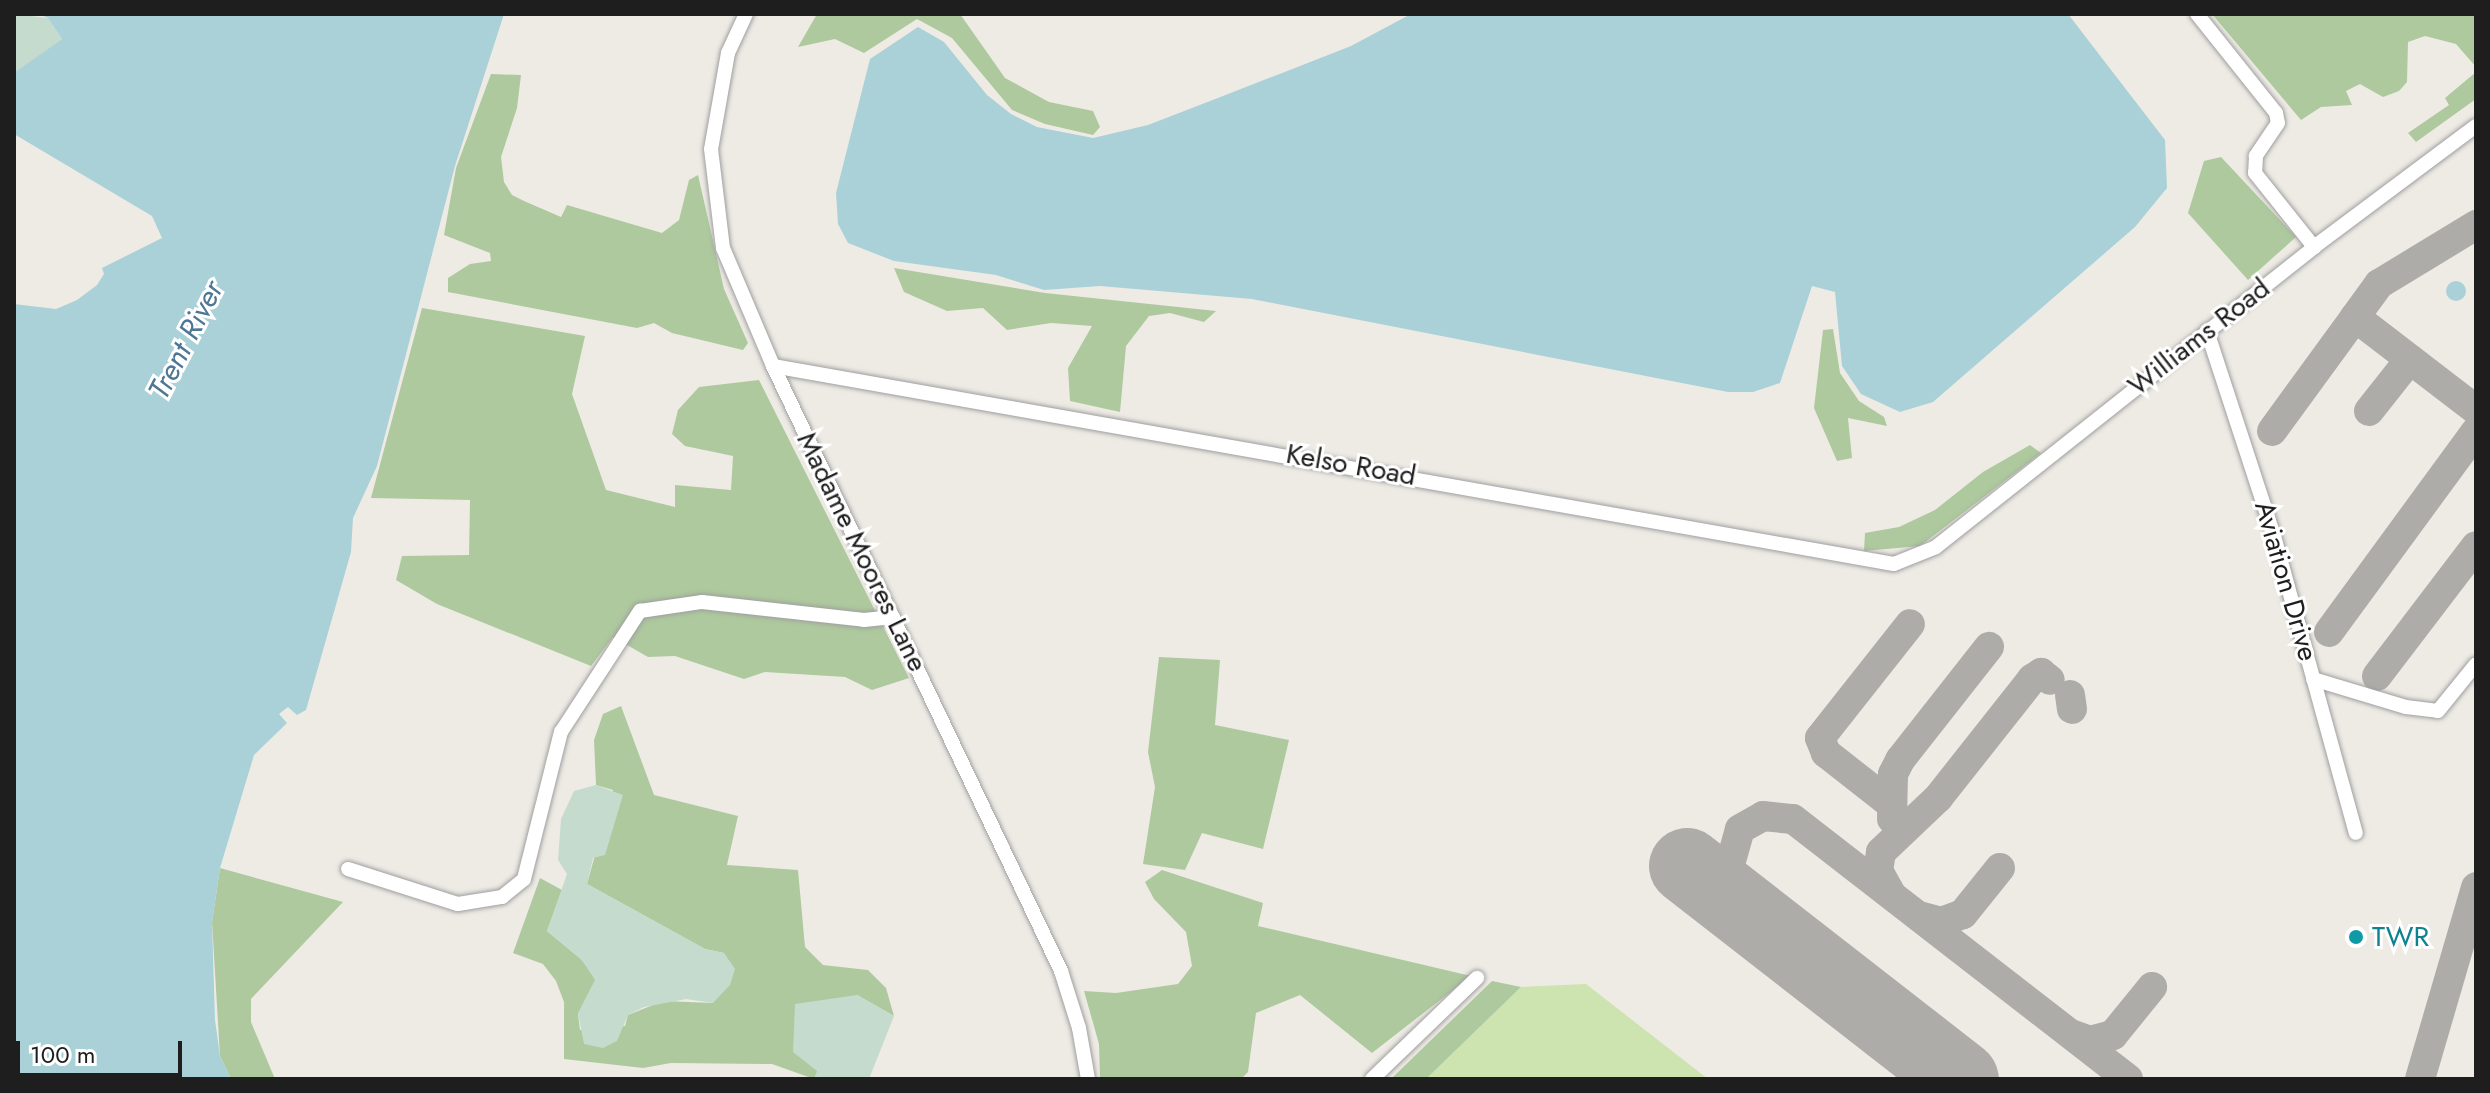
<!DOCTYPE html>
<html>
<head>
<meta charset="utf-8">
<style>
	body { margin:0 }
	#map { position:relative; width:2490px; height:1093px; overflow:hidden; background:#eeebe5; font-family:Jost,sans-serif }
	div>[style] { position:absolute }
	.grass>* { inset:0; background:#cde3b0 }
	.forest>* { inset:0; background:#aec99e }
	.wetland>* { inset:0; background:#c4dbce }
	.water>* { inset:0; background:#aad1d7 }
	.round { border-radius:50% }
	.taxiway>* { height:30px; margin:-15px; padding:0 15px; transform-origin:15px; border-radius:15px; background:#adaca8 }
	.runway>* { height:76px; margin:-38px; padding:0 38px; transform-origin:38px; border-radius:38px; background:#adaca8 }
	.roads { filter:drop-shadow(0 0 2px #9f9f9f) drop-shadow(0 0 2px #9f9f9f) }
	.minor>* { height:14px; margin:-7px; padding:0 7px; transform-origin:7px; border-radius:7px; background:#fff }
	.dots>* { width:22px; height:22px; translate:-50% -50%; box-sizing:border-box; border:4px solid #fff; border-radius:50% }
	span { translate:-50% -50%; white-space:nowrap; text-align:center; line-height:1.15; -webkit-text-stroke:6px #fff; paint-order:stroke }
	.street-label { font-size:28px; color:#1e1e1e }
	.culture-label { font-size:28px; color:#0d838f }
	.left { translate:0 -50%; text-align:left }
	.water-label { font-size:30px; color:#4d7795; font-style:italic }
	.frame { position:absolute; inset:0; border:16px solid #1e1e1e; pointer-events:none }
	.scale { position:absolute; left:16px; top:1041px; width:166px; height:36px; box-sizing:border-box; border:4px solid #1e1e1e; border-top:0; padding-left:10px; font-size:24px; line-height:28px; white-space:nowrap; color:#1e1e1e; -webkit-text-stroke:6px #fff; paint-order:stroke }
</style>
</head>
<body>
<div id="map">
	<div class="grass">
		<i style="clip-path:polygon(1586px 984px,1708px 1079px,1426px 1079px,1521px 987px)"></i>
	</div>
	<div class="forest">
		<i style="clip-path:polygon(817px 14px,960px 14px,1005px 78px,1049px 102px,1093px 111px,1100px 127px,1093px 135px,1045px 124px,1012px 110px,952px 38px,917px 19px,864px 53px,835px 39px,798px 47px)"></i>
		<i style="clip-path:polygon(2212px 14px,2476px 14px,2476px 67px,2456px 44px,2425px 36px,2408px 42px,2407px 82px,2399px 91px,2383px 97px,2360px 84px,2346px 91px,2352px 105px,2321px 107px,2301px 120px)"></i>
		<i style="clip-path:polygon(2476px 72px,2476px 99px,2416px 142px,2408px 133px,2449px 105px,2445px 98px)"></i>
		<i style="clip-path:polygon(491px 74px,521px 75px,517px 108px,501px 157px,504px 182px,512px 195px,524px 201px,561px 217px,567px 205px,662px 233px,679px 220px,689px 180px,698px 175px,724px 289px,748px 343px,743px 350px,672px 333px,654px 323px,637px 328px,448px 292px,448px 278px,470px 264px,491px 261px,490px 253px,444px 235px,456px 168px)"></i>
		<i style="clip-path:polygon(2221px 157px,2296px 237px,2248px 280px,2188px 213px,2204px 161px)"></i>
		<i style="clip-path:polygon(894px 268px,1045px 293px,1216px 311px,1204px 322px,1170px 313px,1149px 316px,1126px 346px,1120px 412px,1070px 401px,1068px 368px,1092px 326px,1051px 323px,1007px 330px,983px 308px,947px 311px,904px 292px)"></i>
		<i style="clip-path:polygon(422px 308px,585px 336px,572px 394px,606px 490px,675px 507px,675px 485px,731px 490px,733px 456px,685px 446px,672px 434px,678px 410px,699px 387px,759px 380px,909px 678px,872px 690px,845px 677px,765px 672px,744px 679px,675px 656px,648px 657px,613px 637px,591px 666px,437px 604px,396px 580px,402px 556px,469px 555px,470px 500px,371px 498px)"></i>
		<i style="clip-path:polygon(1833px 329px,1840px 373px,1859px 401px,1884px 417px,1887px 426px,1848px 418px,1852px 458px,1837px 461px,1814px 408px,1823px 330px)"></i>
		<i style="clip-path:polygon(2030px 445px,2041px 453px,1920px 546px,1864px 551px,1865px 533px,1899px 527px,1935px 510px,1983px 472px)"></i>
		<i style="clip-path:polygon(1159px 657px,1220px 660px,1215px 725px,1289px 740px,1263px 849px,1202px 833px,1185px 870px,1143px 864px,1155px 787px,1148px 752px)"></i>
		<i style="clip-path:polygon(621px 706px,654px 795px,738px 816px,727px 865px,798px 870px,805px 947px,823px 965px,868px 970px,886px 988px,894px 1016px,857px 995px,814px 1079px,772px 1064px,671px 1063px,643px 1068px,564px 1059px,564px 1002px,556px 981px,543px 964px,513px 953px,540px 878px,562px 890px,547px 931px,582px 960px,596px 980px,578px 1014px,580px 1030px,625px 1026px,628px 1015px,663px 1001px,713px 1003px,724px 953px,705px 949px,587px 884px,613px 790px,596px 785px,594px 740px,603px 714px)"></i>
		<i style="clip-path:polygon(220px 868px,343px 902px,251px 999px,251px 1022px,275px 1079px,231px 1079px,220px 1056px,212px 922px)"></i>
		<i style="clip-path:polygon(1162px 870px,1263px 903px,1258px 926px,1471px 976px,1372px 1053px,1300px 995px,1256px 1013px,1248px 1072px,1241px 1079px,1100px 1079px,1099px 1044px,1084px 991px,1116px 993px,1178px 984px,1192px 966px,1186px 932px,1154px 899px,1145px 882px)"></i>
		<i style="clip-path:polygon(1492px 981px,1521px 987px,1426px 1079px,1391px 1079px)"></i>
	</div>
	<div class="wetland">
		<i style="clip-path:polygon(14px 14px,48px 18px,62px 39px,14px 74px)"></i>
		<i style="clip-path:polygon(596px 785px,623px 795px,605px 855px,593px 858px,587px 884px,705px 949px,724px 953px,735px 969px,730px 985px,713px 1003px,686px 999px,644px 1007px,628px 1015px,617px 1041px,603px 1048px,584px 1044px,578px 1013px,595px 980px,582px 960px,547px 931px,567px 874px,558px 860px,561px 819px,574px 791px)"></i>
		<i style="clip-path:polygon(857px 995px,894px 1016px,869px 1079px,814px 1079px,817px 1071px,793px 1052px,795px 1004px)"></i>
	</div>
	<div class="water">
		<i style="clip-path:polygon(38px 14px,504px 14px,455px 166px,377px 466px,353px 518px,351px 552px,306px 710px,297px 715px,288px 707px,279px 714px,287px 723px,254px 755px,220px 868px,212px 922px,215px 1020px,220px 1056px,231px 1079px,14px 1079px,14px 304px,56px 309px,77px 300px,97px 285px,104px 274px,102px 268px,162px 238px,152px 216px,14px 134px,14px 73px,62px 39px,48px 18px)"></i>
		<i style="clip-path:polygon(1411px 14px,2068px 14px,2165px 140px,2167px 188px,2135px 227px,1933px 402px,1900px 412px,1861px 394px,1842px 366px,1835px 292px,1812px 286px,1780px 383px,1753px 392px,1728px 392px,1252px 299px,1100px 286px,1044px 290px,996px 275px,894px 261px,848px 243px,838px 224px,836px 193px,870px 59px,918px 27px,944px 42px,987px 95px,1011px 114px,1037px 127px,1093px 138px,1148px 125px,1223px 96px,1351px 46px)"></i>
		<i class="round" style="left:2446px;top:281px;width:20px;height:20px"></i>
	</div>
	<div class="taxiway">
		<i style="left:2355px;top:317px;width:41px;rotate:-54deg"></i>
		<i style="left:2379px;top:284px;width:114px;rotate:-31.3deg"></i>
		<i style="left:2369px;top:411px;width:66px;rotate:-51.7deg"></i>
		<i style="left:2272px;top:431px;width:141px;rotate:-53.9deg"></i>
		<i style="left:2355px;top:317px;width:153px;rotate:37.5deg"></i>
		<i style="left:2329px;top:632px;width:249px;rotate:-53.8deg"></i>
		<i style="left:2377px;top:676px;width:163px;rotate:-52.7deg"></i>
		<i style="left:2070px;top:695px;width:14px;rotate:82deg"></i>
		<i style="left:1891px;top:804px;width:83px;rotate:-141.9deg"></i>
		<i style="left:1826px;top:753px;width:16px;rotate:-112deg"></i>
		<i style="left:1820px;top:738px;width:145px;rotate:-51.7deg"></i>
		<i style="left:1892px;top:819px;width:45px;rotate:-88.7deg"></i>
		<i style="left:1893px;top:774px;width:16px;rotate:-63deg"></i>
		<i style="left:1900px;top:760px;width:144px;rotate:-51.8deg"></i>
		<i style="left:1722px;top:893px;width:66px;rotate:-74.3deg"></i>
		<i style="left:1740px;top:829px;width:26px;rotate:-29deg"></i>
		<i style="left:1763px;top:816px;width:30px;rotate:6deg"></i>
		<i style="left:1793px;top:819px;width:424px;rotate:37.8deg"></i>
		<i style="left:1891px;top:894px;width:26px;rotate:-119deg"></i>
		<i style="left:1878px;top:871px;width:19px;rotate:-81deg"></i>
		<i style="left:1881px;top:852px;width:79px;rotate:-43.5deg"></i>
		<i style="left:1938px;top:798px;width:152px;rotate:-51.7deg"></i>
		<i style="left:2032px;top:679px;width:11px;rotate:-34deg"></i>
		<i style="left:2041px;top:673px;width:11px;rotate:38deg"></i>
		<i style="left:1919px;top:916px;width:23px;rotate:15deg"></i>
		<i style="left:1941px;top:922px;width:23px;rotate:-20deg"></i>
		<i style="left:1963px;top:914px;width:59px;rotate:-51.2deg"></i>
		<i style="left:2071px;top:1034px;width:20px;rotate:20deg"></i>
		<i style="left:2090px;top:1041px;width:24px;rotate:-15deg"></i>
		<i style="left:2113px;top:1035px;width:62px;rotate:-50.9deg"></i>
		<i style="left:2420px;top:1079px;width:200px;rotate:-73.7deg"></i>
	</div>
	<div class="runway">
		<i style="left:1687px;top:866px;width:347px;rotate:37.9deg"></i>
	</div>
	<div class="roads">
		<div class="minor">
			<i style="left:746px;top:14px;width:43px;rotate:114.8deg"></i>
			<i style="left:728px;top:53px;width:97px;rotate:100deg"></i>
			<i style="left:711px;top:149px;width:100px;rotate:83.1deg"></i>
			<i style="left:723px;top:248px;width:128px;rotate:67deg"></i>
			<i style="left:773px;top:366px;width:670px;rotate:64.54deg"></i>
			<i style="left:1061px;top:971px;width:60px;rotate:72.5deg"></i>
			<i style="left:1079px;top:1028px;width:52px;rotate:80deg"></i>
			<i style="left:2197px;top:14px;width:127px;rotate:51.4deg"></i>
			<i style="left:2276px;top:113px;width:10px;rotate:79deg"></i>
			<i style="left:2278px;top:123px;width:40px;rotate:124deg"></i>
			<i style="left:2256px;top:156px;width:17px;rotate:93deg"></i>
			<i style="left:2255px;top:173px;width:95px;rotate:51.4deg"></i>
			<i style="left:2207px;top:331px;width:216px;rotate:71.9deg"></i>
			<i style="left:2274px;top:536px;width:308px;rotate:74.6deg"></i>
			<i style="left:773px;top:366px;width:1138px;rotate:10.02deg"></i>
			<i style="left:1894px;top:564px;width:45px;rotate:-22deg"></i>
			<i style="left:1936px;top:547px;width:483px;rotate:-38.4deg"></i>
			<i style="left:2314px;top:247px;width:202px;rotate:-36.8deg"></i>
			<i style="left:2313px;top:679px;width:97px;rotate:16.8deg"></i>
			<i style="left:2406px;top:707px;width:32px;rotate:7deg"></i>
			<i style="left:2438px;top:711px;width:60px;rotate:-51deg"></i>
			<i style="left:348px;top:869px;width:115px;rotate:17.7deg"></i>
			<i style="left:458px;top:904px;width:45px;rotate:-9deg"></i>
			<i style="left:502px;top:897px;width:28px;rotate:-39deg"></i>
			<i style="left:524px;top:879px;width:152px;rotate:-75.9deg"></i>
			<i style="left:561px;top:732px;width:145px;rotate:-56.9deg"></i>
			<i style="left:640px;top:611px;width:63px;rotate:-8.3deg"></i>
			<i style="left:702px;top:602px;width:163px;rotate:6.3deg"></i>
			<i style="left:864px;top:620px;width:29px;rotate:-6deg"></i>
			<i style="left:1372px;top:1079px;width:146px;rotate:-43.9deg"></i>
		</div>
	</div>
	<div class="dots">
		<i style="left:2356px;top:937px;background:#0f9aa8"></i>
	</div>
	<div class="street-label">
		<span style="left:2199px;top:337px;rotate:-38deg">Williams Road</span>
		<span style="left:1351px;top:465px;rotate:10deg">Kelso Road</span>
		<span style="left:862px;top:552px;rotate:64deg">Madame Moores Lane</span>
		<span style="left:2286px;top:581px;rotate:74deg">Aviation Drive</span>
	</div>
	<div class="culture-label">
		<span class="left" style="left:2372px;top:937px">TWR</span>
	</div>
	<div class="water-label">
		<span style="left:186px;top:340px;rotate:-63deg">Trent River</span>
	</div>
	<div class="frame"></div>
	<div class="scale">100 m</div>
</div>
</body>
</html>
